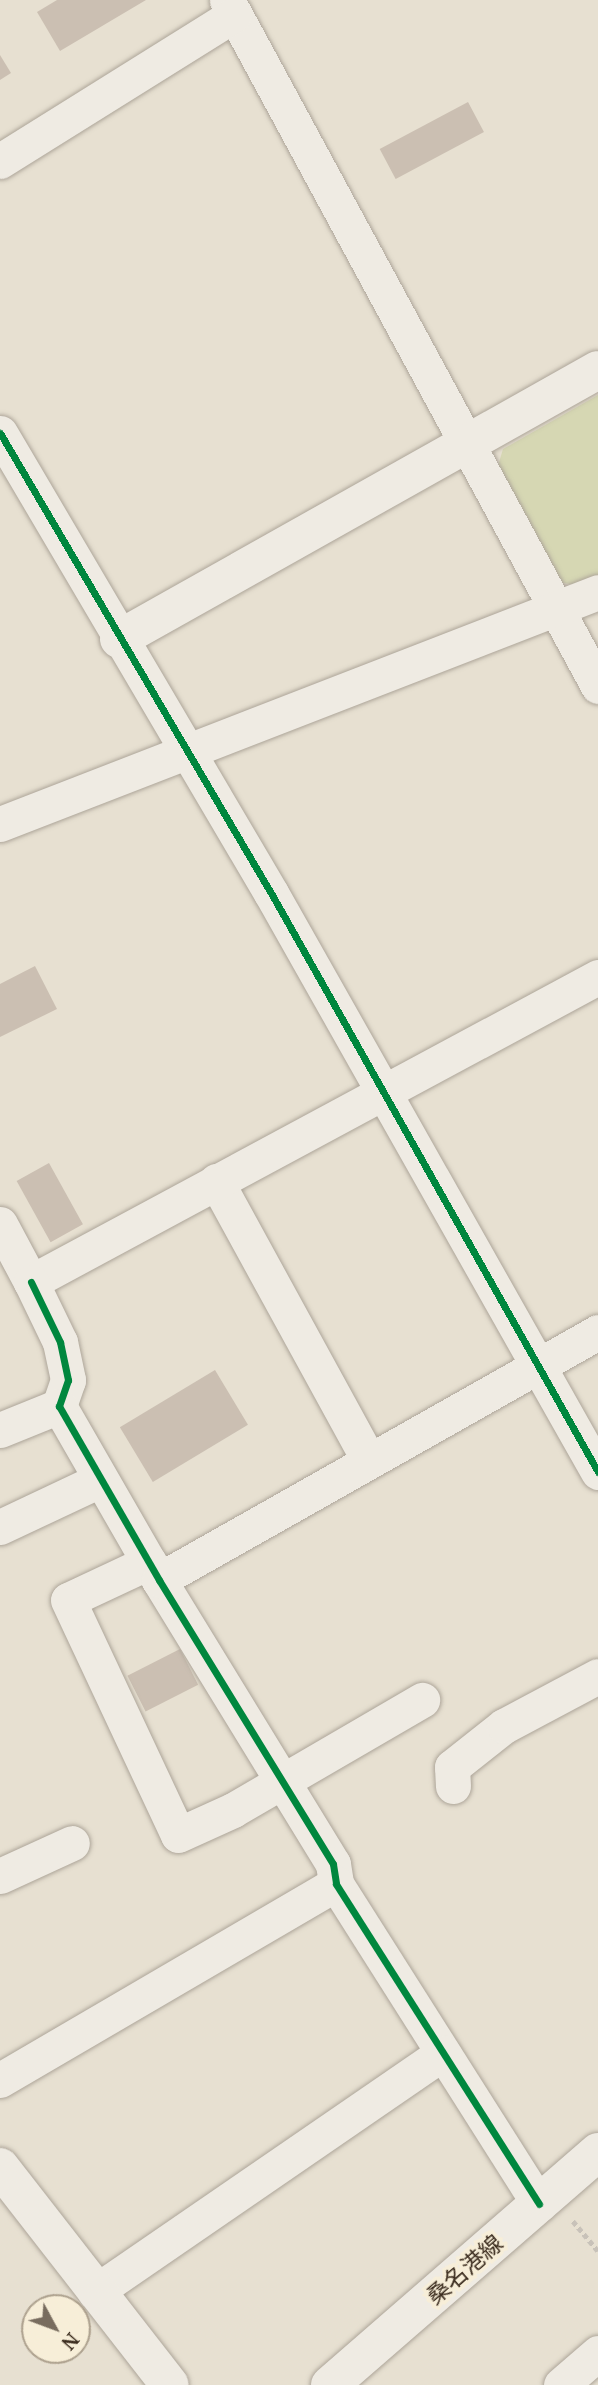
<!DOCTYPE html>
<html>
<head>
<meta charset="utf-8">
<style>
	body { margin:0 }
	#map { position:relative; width:598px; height:2385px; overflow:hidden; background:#e7e0d1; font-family:"Noto Serif","Noto Sans JP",serif }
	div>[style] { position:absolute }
	.green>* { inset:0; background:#d6d7b3 }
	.building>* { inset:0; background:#cbbfb2; transform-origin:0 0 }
	.path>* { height:4.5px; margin-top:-2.25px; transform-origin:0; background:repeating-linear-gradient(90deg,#c8c2b9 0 5px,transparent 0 8.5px) }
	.roads { filter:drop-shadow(0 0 2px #ada599) drop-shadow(0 0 2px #ada599) }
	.minor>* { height:35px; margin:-17.5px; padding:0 17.5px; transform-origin:17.5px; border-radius:17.5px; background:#efebe3 }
	.tertiary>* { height:38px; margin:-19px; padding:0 19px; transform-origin:19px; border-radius:19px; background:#efebe3 }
	.secondary>* { height:38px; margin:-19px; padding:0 19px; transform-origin:19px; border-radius:19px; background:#efebe3 }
	.cycleway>* { height:7px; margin:-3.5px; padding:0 3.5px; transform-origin:3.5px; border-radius:3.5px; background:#00873e }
	span { translate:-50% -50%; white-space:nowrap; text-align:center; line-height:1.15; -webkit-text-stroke:7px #f7eed8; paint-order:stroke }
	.street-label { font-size:23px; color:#3d2e20 }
	.north { position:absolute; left:21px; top:2294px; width:70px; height:70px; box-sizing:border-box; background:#f7eed8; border:2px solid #ada18e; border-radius:50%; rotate:131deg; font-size:19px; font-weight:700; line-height:28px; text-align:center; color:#3d2e20 }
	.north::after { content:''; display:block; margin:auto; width:24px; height:32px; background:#786c5e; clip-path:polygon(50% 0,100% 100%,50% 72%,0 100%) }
</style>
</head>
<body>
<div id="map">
	<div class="green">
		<i style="clip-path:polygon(598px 395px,598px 576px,575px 585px,559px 582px,497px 469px,503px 449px)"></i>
	</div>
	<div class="building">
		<i style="clip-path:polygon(57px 0,146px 0,60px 51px,37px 12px)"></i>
		<i style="clip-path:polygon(0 55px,11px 73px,0 80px)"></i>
		<i style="left:468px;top:102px;width:34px;height:100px;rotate:62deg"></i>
		<i style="clip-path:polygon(35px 966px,57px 1009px,0 1037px,0 984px)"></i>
		<i style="left:49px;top:1163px;width:70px;height:37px;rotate:61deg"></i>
		<i style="left:215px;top:1370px;width:64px;height:111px;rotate:59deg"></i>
		<i style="left:180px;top:1649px;width:40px;height:59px;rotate:63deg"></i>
	</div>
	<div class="path">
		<i style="left:573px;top:2221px;width:39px;rotate:50deg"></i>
	</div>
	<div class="roads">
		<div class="minor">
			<i style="left:227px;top:0;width:780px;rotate:61.59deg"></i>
			<i style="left:0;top:161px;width:276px;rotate:-32deg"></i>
			<i style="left:0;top:433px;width:534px;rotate:59.5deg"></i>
			<i style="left:271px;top:893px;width:665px;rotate:60.54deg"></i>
			<i style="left:0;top:824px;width:641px;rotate:-21.2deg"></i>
			<i style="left:216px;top:1181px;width:319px;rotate:61.3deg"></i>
			<i style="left:0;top:1224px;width:66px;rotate:61.9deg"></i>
			<i style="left:31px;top:1282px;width:644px;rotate:-28.28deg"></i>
			<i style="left:31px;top:1282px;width:67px;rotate:64.2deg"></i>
			<i style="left:60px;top:1342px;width:39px;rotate:78deg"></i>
			<i style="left:68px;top:1380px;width:28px;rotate:109deg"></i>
			<i style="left:59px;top:1406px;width:201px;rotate:60.1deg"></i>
			<i style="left:159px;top:1580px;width:333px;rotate:58.5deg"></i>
			<i style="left:333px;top:1864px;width:20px;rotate:81deg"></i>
			<i style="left:336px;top:1884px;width:379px;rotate:57.6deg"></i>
			<i style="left:0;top:1430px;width:64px;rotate:-22.1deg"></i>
			<i style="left:0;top:1527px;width:110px;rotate:-25.2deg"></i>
			<i style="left:149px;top:1562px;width:89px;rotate:154.9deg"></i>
			<i style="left:68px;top:1600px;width:259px;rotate:64.9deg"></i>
			<i style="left:178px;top:1835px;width:60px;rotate:-24.4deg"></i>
			<i style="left:233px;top:1810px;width:219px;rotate:-30.2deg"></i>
			<i style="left:159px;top:1580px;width:504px;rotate:-29.46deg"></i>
			<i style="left:453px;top:1786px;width:19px;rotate:-93deg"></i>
			<i style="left:452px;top:1767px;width:66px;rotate:-38.3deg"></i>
			<i style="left:504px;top:1726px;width:106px;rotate:-28deg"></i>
			<i style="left:0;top:1876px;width:79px;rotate:-24.6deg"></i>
			<i style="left:0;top:2080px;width:389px;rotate:-30.3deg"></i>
			<i style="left:95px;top:2292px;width:422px;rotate:-34.5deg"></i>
			<i style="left:561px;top:2385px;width:49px;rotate:-40.9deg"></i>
		</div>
		<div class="tertiary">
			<i style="left:119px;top:639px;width:549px;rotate:-29.32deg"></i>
			<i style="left:0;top:2167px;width:276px;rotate:52.1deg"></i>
		</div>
		<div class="secondary">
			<i style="left:330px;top:2385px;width:355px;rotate:-41deg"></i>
		</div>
	</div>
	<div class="cycleway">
		<i style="left:0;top:433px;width:534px;rotate:59.5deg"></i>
		<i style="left:271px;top:893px;width:665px;rotate:60.54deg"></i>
		<i style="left:31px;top:1282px;width:67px;rotate:64.2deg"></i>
		<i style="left:60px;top:1342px;width:39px;rotate:78deg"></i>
		<i style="left:68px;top:1380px;width:28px;rotate:109deg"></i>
		<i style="left:59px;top:1406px;width:201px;rotate:60.1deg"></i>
		<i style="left:159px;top:1580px;width:333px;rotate:58.5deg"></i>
		<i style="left:333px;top:1864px;width:20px;rotate:81deg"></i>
		<i style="left:336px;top:1884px;width:379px;rotate:57.6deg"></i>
	</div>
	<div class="street-label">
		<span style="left:464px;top:2269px;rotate:-41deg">桑名港線</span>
	</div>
	<div class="north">N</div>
</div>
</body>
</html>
